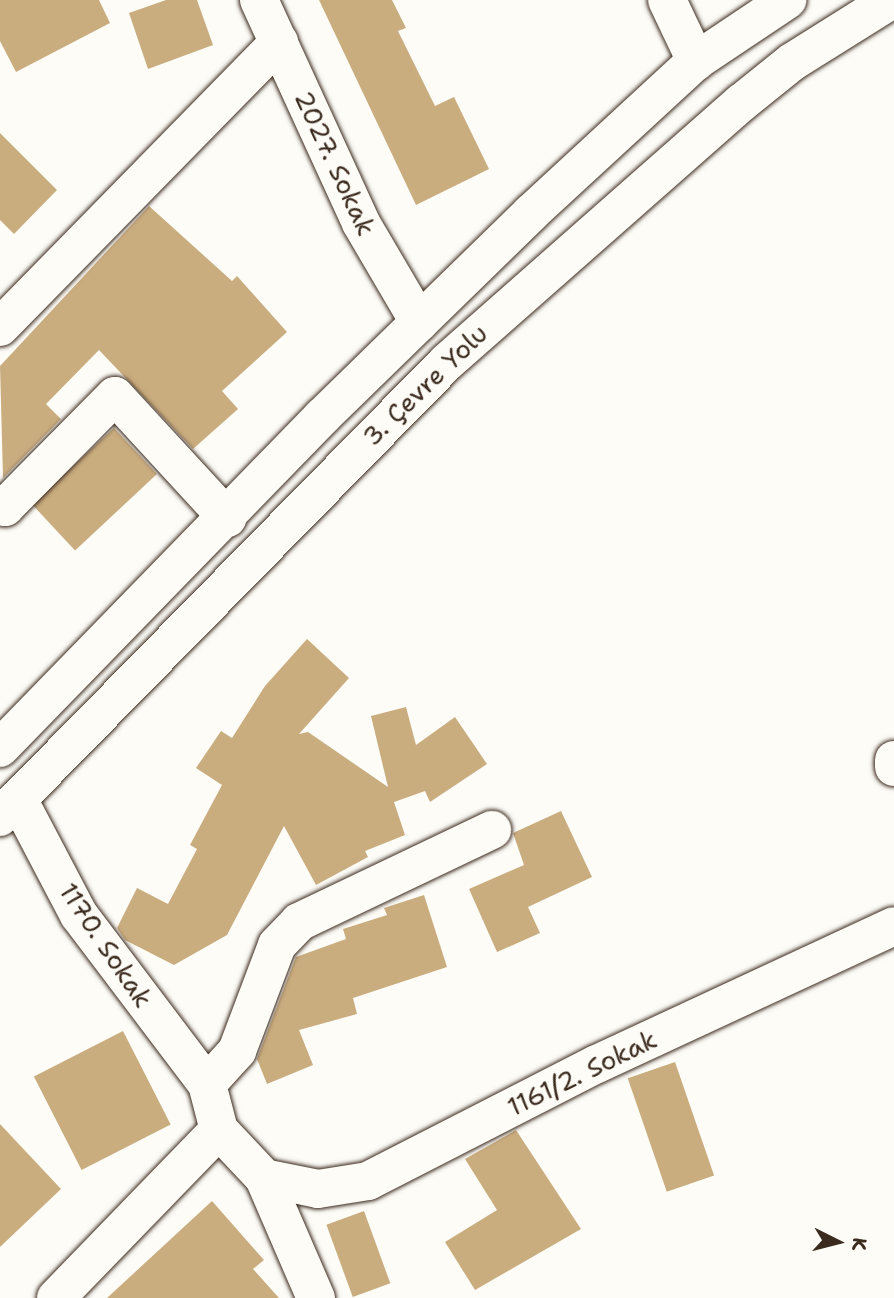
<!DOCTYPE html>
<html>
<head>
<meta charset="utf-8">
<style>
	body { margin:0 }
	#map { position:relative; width:894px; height:1298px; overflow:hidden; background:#fdfcf7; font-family:"Shantell Sans",sans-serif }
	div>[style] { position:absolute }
	.building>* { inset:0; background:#caad7f; transform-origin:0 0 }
	.roads { filter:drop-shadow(0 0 2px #3b2a1e) drop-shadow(0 0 2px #3b2a1e) }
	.minor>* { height:38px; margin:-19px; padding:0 19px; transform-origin:19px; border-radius:19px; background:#fdfcf7 }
	.major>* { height:38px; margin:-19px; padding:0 19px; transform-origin:19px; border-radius:19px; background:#fdfcf7 }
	span { translate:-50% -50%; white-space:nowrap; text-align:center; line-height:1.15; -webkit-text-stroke:6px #fdfcf7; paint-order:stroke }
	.street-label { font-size:26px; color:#3b2a1e }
	.north { position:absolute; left:803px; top:1207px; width:70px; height:70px; -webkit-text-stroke:5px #fdfcf7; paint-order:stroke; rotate:96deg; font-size:19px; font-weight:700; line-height:28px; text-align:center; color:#3b2a1e }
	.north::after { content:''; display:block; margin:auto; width:24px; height:32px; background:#3b2a1e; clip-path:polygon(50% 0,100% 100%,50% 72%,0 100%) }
</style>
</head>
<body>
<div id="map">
	<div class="building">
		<i style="clip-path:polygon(0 0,99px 0,110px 23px,16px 72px,0 41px)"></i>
		<i style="clip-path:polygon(166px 0,197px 0,213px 45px,148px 69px,129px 13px)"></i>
		<i style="clip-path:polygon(319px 0,392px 0,406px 28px,398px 31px,435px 106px,454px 97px,489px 169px,416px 205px)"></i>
		<i style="clip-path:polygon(0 133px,57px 190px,14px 234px,0 220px)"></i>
		<i style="clip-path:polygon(149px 206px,232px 281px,237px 276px,287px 332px,222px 391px,238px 409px,193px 449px,99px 350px,46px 404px,61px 419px,3px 478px,0 366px)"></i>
		<i style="left:114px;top:428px;width:63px;height:112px;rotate:47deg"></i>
		<i style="clip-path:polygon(307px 639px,349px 678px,299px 734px,308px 732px,388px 787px,371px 716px,406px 707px,416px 745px,455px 717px,487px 764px,430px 802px,425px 791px,394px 802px,405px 835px,365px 851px,368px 857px,316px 885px,284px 826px,227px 935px,174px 965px,125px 940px,117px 928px,137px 888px,168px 904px,197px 849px,190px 845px,222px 785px,196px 768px,221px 731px,232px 738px,265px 686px)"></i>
		<i style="clip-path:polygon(561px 811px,592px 877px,528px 907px,540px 933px,497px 952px,469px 889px,524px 865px,513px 833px)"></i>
		<i style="clip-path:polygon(424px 895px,447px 967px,353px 998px,357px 1014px,299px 1030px,313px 1065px,267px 1084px,257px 1059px,296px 957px,346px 939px,343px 929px,387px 915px,384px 908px)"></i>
		<i style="left:123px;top:1031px;width:105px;height:100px;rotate:63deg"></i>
		<i style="left:675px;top:1062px;width:120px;height:50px;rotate:71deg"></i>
		<i style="clip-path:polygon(0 1124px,61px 1189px,0 1247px)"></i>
		<i style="clip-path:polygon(516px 1130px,581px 1229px,475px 1290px,445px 1242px,497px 1210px,465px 1159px)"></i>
		<i style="clip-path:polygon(212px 1201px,264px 1260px,253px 1269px,279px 1298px,107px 1298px)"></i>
		<i style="left:364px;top:1211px;width:77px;height:40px;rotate:70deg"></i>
	</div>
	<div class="roads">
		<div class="minor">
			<i style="left:259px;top:0;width:245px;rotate:65.4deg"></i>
			<i style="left:361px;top:223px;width:115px;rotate:59.6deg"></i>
			<i style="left:667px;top:0;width:68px;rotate:64.6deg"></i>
			<i style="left:0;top:327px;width:399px;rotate:-45.6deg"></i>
			<i style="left:0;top:504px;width:6px;rotate:31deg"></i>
			<i style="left:5px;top:507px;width:156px;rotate:-45.3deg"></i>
			<i style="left:115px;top:396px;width:166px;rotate:47.4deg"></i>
			<i style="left:894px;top:760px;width:7px;rotate:90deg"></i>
			<i style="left:18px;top:799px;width:131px;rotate:62.3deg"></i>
			<i style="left:79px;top:915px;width:212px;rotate:52.9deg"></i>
			<i style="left:207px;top:1084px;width:48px;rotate:75.4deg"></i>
			<i style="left:219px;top:1130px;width:66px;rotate:46.8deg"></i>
			<i style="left:264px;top:1178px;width:131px;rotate:66.6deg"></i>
			<i style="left:207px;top:1084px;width:45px;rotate:-47.7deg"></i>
			<i style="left:237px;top:1051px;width:113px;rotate:-69.3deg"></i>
			<i style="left:277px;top:945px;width:32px;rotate:-46deg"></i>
			<i style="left:299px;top:922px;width:214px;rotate:-25.5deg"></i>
			<i style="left:264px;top:1178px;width:55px;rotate:11.5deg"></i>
			<i style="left:318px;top:1189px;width:51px;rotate:-9.1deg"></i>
			<i style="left:368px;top:1181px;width:257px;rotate:-27.1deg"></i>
			<i style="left:597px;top:1064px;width:327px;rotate:-24.9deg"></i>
			<i style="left:56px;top:1298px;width:234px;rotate:-45.9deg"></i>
		</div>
		<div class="major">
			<i style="left:0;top:748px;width:462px;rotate:-45.8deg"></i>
			<i style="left:322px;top:417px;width:292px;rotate:-44.3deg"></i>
			<i style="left:531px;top:213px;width:224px;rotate:-42.7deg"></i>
			<i style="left:696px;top:61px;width:110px;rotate:-33.8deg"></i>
			<i style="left:0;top:817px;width:638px;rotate:-45.51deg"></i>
			<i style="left:447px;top:362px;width:392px;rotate:-41.4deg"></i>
			<i style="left:741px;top:103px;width:65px;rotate:-38.8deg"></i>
			<i style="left:792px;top:62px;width:117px;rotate:-32.1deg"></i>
		</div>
	</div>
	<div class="street-label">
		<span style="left:335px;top:163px;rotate:65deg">2027. Sokak</span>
		<span style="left:425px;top:385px;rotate:-44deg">3. Çevre Yolu</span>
		<span style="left:106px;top:945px;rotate:56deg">1170. Sokak</span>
		<span style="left:582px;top:1073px;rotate:-26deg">1161/2. Sokak</span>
	</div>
	<div class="north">K</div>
</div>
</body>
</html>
